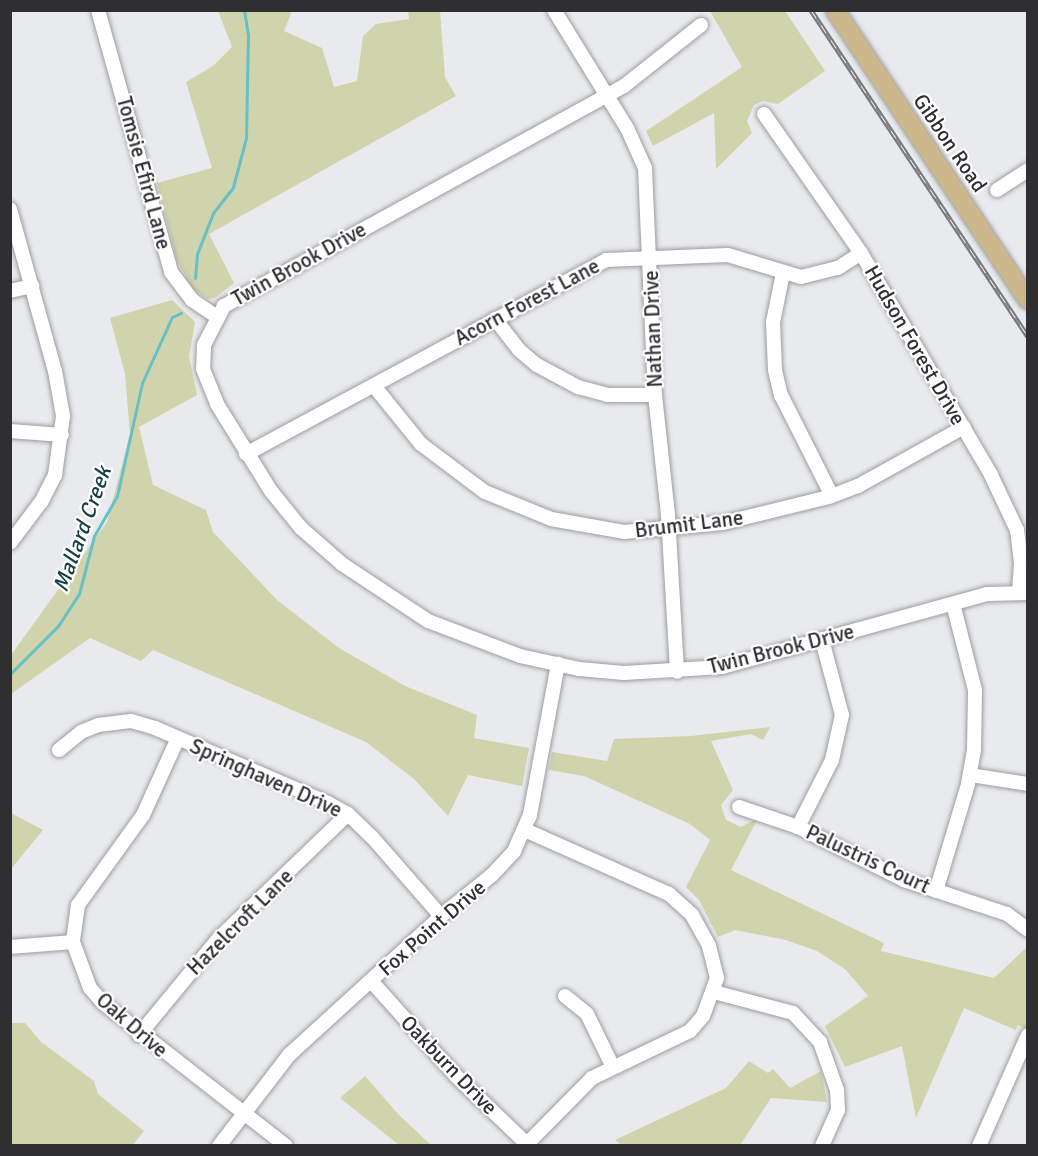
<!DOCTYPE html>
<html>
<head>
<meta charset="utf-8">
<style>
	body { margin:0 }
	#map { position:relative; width:1038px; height:1156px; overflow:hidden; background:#e8eaed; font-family:Signika,sans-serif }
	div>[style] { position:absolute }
	.green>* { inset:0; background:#d0d4ac }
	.stream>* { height:3px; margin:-1.5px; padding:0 1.5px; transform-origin:1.5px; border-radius:1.5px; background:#68c0c5 }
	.roads { filter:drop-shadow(0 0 2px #9c9da0) drop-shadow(0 0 2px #9c9da0) }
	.minor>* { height:14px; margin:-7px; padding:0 7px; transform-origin:7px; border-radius:7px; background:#fff }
	.major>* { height:18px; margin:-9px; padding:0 9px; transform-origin:9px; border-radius:9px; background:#cdb78c }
	.rail>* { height:5px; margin-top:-2.5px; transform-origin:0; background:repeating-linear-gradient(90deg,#fff 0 9px,#78797b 0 18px); box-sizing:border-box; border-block:2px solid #78797b }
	span { translate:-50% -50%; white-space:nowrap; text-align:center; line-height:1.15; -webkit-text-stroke:4.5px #fff; paint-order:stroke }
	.street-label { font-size:21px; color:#2f2f31 }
	.water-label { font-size:22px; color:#153f41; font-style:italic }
	.frame { position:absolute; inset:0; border:12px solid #2f2f31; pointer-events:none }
</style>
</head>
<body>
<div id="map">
	<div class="green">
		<i style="clip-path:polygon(218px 11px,292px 11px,284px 31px,322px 48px,334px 87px,357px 81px,363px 36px,376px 24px,409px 19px,408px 11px,440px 11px,445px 77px,456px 96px,209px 234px,234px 283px,215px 298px,208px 299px,193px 289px,177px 261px,157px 183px,212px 168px,186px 82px,213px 66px,232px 47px)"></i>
		<i style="clip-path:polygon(710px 11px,785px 11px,825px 71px,778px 104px,763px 101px,754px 105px,747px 121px,752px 133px,716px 169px,714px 113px,653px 146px,646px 131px,742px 67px)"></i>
		<i style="clip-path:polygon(172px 300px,195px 322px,189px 357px,197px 395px,139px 427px,153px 485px,206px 510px,213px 532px,277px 600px,339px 648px,405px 686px,477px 715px,474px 738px,529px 748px,522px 786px,468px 775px,448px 816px,414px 779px,366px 742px,153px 650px,141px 661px,90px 638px,11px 694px,11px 655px,107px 522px,130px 434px,125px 374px,110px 318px)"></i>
		<i style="clip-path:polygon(770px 727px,763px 740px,751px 734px,711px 741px,733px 790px,721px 805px,726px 820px,741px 827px,758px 818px,731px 870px,884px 943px,881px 951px,994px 978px,1027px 947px,1027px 1030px,1018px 1025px,1016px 1030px,964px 1008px,916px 1118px,902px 1046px,845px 1067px,825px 1026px,868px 996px,846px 970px,817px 951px,786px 940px,735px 930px,718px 937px,699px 900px,686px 887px,710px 840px,690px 824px,584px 776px,549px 770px,552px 752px,607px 761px,614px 739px,691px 736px)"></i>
		<i style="clip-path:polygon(11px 813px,43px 830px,11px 869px)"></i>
		<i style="clip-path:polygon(11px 1023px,25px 1023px,41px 1042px,94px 1081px,98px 1094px,144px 1131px,133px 1145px,11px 1145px)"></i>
		<i style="clip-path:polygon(749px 1061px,768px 1073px,773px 1069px,790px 1088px,821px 1071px,827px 1102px,771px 1098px,740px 1145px,623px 1146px,615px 1140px,726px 1088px)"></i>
		<i style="clip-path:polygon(365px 1076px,399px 1115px,431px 1145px,399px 1145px,340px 1098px)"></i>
	</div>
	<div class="stream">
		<i style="left:195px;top:278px;width:24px;rotate:-85deg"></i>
		<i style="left:197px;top:254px;width:44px;rotate:-68.7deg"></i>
		<i style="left:213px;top:213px;width:33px;rotate:-52deg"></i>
		<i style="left:233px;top:187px;width:51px;rotate:-75.1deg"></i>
		<i style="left:246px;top:138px;width:103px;rotate:-88.9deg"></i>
		<i style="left:248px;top:35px;width:25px;rotate:-99deg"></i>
		<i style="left:10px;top:674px;width:68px;rotate:-45deg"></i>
		<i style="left:58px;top:626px;width:38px;rotate:-57deg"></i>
		<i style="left:79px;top:594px;width:60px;rotate:-75.5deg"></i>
		<i style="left:94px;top:536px;width:46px;rotate:-60.1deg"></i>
		<i style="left:117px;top:496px;width:116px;rotate:-77.5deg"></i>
		<i style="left:142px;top:383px;width:72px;rotate:-65.6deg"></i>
		<i style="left:172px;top:317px;width:10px;rotate:-24deg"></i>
	</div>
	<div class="roads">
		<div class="minor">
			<i style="left:98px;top:10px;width:272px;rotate:74.4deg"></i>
			<i style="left:171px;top:272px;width:35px;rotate:53deg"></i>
			<i style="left:192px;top:300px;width:30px;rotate:34deg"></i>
			<i style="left:554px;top:10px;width:139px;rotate:58.3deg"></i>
			<i style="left:627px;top:128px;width:44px;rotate:65.8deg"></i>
			<i style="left:645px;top:168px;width:227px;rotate:87.5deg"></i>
			<i style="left:655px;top:395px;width:121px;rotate:83.8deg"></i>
			<i style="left:668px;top:515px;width:157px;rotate:86.7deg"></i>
			<i style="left:701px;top:25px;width:98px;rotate:141.6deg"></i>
			<i style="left:624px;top:86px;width:457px;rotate:151.2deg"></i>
			<i style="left:224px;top:306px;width:44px;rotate:117.1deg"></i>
			<i style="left:204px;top:345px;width:24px;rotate:92deg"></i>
			<i style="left:203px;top:369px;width:38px;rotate:68deg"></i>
			<i style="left:217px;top:404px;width:102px;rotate:58.2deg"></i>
			<i style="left:271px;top:491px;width:48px;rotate:51deg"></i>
			<i style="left:301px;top:528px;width:55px;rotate:41.3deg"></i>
			<i style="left:342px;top:564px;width:103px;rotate:33.5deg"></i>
			<i style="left:428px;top:621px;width:98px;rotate:20.8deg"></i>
			<i style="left:520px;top:656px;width:60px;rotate:12.4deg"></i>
			<i style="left:579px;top:669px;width:45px;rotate:5.1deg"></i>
			<i style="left:624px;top:673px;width:98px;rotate:-3.5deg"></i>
			<i style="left:722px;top:667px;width:275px;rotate:-15.4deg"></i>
			<i style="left:987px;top:594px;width:41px;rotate:-1.4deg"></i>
			<i style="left:764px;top:114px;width:169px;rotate:55.1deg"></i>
			<i style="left:861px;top:253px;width:257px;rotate:59.6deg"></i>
			<i style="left:991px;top:475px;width:61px;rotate:64.7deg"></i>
			<i style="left:1017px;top:530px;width:33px;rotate:83deg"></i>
			<i style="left:1021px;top:563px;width:30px;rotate:94deg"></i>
			<i style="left:997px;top:190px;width:37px;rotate:-33deg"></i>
			<i style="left:10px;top:209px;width:168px;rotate:74.5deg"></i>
			<i style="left:55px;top:371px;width:46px;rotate:79.9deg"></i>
			<i style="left:63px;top:416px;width:60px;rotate:97.7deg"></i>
			<i style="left:55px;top:475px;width:30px;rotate:117deg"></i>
			<i style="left:41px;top:502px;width:51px;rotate:127.1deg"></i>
			<i style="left:783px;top:273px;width:50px;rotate:101.5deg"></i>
			<i style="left:773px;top:322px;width:48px;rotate:87.6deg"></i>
			<i style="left:775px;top:370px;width:26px;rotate:77deg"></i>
			<i style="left:781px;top:395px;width:113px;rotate:63.2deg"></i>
			<i style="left:10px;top:291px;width:23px;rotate:-13deg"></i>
			<i style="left:495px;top:319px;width:39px;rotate:52deg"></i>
			<i style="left:519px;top:350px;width:23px;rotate:40deg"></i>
			<i style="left:537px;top:365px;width:47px;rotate:28.2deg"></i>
			<i style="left:578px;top:387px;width:30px;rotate:15deg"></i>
			<i style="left:607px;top:395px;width:48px"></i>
			<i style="left:374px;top:386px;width:75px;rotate:51deg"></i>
			<i style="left:421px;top:444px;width:80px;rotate:36.9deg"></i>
			<i style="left:485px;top:492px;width:71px;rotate:22.2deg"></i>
			<i style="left:551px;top:519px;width:74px;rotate:10.1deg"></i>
			<i style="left:624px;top:532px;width:99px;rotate:-5.2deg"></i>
			<i style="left:723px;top:523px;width:109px;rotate:-13.8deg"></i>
			<i style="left:829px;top:497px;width:31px;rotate:-21deg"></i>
			<i style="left:858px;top:486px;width:121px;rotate:-29.1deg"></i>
			<i style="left:10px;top:431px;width:52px;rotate:4.4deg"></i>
			<i style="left:246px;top:454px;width:409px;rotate:-28.3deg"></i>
			<i style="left:606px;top:260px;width:122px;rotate:-2.3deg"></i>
			<i style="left:728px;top:255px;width:76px;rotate:16.8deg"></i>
			<i style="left:801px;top:277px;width:38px;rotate:-14deg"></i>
			<i style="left:838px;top:268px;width:27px;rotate:-33deg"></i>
			<i style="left:178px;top:738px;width:85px;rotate:114.4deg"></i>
			<i style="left:143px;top:815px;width:111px;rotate:125.8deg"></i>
			<i style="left:78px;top:905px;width:37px;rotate:98deg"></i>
			<i style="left:73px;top:942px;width:49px;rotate:69.7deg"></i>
			<i style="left:90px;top:988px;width:20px;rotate:49deg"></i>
			<i style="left:103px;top:1003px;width:232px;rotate:38deg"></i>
			<i style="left:59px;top:750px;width:28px;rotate:-39deg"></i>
			<i style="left:81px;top:732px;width:18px;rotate:-22deg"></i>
			<i style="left:98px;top:725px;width:33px;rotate:-7deg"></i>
			<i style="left:131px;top:721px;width:25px;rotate:16deg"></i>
			<i style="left:155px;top:728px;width:189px;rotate:23.4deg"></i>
			<i style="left:328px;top:803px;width:23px;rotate:29deg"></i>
			<i style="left:348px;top:814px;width:33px;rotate:44deg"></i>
			<i style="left:372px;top:837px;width:105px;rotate:48.9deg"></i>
			<i style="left:970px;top:775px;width:59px;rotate:8.8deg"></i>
			<i style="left:739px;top:807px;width:62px;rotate:18.7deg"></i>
			<i style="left:798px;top:827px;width:119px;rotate:26.6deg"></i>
			<i style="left:904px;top:880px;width:108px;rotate:18.3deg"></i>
			<i style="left:1007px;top:914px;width:26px;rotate:37deg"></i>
			<i style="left:798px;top:827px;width:75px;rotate:-63.1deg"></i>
			<i style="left:832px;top:760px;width:46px;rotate:-77.5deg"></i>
			<i style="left:842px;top:715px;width:78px;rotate:-104.9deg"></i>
			<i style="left:525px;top:830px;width:158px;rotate:24deg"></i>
			<i style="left:669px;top:894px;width:31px;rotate:42deg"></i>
			<i style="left:692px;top:915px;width:35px;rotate:61deg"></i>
			<i style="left:709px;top:946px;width:33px;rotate:76deg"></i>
			<i style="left:717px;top:978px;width:40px;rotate:110.2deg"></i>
			<i style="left:703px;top:1016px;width:20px;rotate:131deg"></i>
			<i style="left:690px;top:1031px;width:109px;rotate:154.4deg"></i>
			<i style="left:592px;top:1078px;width:93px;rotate:134.6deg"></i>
			<i style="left:936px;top:891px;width:112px;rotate:-73.3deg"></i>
			<i style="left:968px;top:784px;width:35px;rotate:-80deg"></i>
			<i style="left:974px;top:750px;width:60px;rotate:-89deg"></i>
			<i style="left:975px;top:690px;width:89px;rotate:-104.3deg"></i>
			<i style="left:10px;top:947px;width:63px;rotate:-4.5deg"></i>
			<i style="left:372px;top:982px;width:126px;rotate:48.2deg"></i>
			<i style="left:456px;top:1076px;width:101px;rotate:43.8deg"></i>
			<i style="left:714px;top:992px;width:82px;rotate:14.9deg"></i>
			<i style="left:793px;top:1013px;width:40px;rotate:47deg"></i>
			<i style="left:820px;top:1042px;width:51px;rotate:70.5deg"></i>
			<i style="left:837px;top:1090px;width:20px;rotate:87deg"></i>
			<i style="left:838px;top:1110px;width:39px;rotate:114deg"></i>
			<i style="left:565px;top:996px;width:28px;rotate:39deg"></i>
			<i style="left:587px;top:1014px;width:57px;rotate:63.9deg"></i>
			<i style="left:139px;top:1035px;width:124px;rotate:-50.5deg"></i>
			<i style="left:218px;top:939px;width:180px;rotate:-43.9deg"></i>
			<i style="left:219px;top:1146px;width:115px;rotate:-52.4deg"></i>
			<i style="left:289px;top:1055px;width:206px;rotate:-42.4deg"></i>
			<i style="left:441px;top:916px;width:65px;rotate:-38.8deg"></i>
			<i style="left:492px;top:875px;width:33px;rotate:-47deg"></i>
			<i style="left:514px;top:851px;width:39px;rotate:-66deg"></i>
			<i style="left:530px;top:815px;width:154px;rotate:-79.5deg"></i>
			<i style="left:979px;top:1146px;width:121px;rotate:-66.2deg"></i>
		</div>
		<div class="major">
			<i style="left:835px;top:10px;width:348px;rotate:56.4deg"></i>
		</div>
	</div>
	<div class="rail">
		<i style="left:811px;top:10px;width:392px;rotate:56.4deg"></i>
	</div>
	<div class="street-label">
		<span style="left:950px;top:143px;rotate:56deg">Gibbon Road</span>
		<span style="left:144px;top:173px;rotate:75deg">Tomsie Efird Lane</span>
		<span style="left:299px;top:264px;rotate:-29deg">Twin Brook Drive</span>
		<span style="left:527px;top:302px;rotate:-28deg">Acorn Forest Lane</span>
		<span style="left:653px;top:329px;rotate:-92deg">Nathan Drive</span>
		<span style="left:915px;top:345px;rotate:60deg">Hudson Forest Drive</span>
		<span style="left:689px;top:524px;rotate:-7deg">Brumit Lane</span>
		<span style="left:781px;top:649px;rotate:-14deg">Twin Brook Drive</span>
		<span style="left:266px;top:778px;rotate:24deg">Springhaven Drive</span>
		<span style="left:868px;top:859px;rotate:25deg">Palustris Court</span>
		<span style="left:240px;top:922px;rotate:-45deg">Hazelcroft Lane</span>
		<span style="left:432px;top:928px;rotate:-41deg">Fox Point Drive</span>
		<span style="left:132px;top:1025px;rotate:41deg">Oak Drive</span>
		<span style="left:449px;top:1065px;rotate:46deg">Oakburn Drive</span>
	</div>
	<div class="water-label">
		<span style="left:82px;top:529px;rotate:-70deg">Mallard Creek</span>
	</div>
	<div class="frame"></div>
</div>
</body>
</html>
